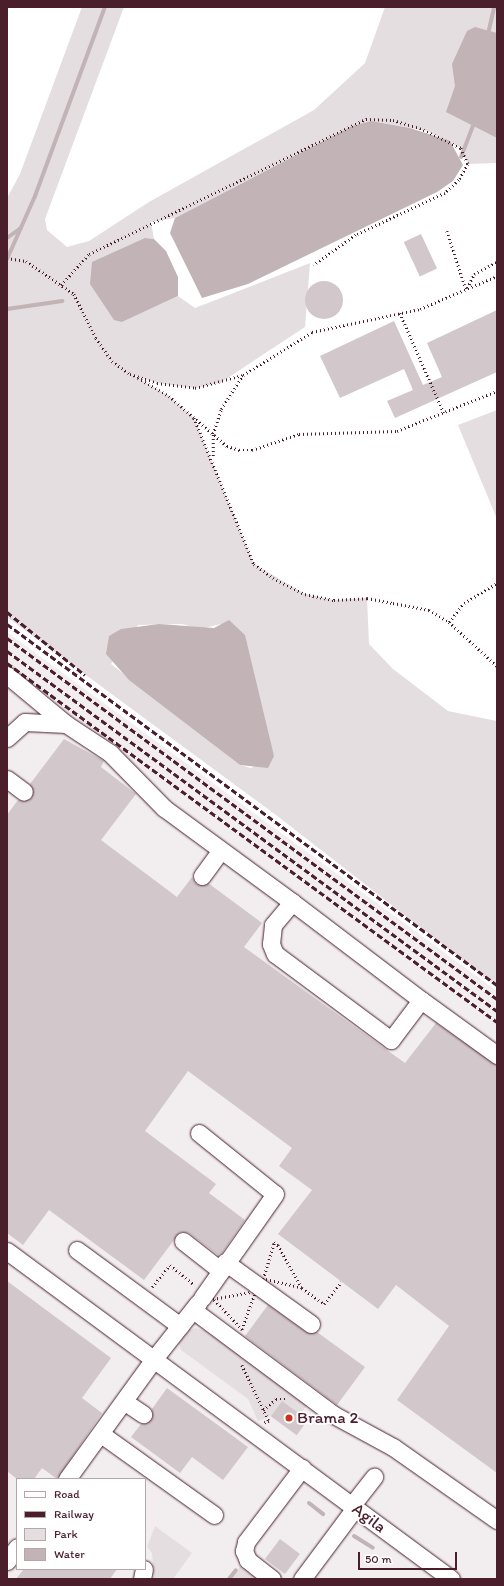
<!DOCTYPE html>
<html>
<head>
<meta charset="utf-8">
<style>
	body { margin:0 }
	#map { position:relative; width:504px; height:1586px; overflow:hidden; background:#fff; font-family:Itim,sans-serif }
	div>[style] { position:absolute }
	.built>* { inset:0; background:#f2eeef }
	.green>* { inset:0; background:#e5dee0 }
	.water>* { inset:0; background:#c1b3b6 }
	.stream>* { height:4px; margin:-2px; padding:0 2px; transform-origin:2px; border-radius:2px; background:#c1b3b6 }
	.building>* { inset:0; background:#d2c7cb; transform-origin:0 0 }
	.round { border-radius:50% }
	.path>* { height:2.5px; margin-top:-1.25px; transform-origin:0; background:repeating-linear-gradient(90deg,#4a1f2b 0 1px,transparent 0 4px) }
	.roads { filter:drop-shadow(0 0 1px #4a1f2b) drop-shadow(0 0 1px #4a1f2b) }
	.minor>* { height:17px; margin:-8.5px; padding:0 8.5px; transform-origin:8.5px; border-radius:8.5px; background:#fff }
	.rail>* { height:3px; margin-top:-1.5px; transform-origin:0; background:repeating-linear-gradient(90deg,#4a1f2b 0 6px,transparent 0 9px) }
	.dots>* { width:11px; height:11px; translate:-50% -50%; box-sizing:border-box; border:2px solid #fff; border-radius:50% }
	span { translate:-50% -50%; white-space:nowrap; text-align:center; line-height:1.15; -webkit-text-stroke:3.5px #fff; paint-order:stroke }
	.poi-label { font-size:17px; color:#4a1f2b }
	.left { translate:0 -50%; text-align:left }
	.street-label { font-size:17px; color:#4a1f2b }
	.frame { position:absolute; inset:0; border:8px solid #4a1f2b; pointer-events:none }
	.legend { position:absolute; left:16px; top:1478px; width:130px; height:92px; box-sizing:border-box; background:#fff; border:1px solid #b7a5aa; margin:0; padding:5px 7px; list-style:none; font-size:12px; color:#4a1f2b }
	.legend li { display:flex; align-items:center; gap:8px; height:20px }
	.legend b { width:20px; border:1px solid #b7a5aa }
	.scale { position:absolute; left:358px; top:1552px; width:99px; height:18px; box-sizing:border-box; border:2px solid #4a1f2b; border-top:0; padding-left:5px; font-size:12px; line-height:14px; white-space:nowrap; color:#4a1f2b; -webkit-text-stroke:3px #fff; paint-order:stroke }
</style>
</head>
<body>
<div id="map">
	<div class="built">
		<i style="clip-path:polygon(evenodd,7px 632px,497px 991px,497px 1579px,7px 1579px,7px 632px,17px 1479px,145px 1479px,145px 1569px,17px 1569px,17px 1479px)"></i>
	</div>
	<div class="green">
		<i style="clip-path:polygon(evenodd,82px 7px,124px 7px,45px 219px,47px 230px,67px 247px,89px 241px,149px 202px,314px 110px,365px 63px,385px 7px,497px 7px,497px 163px,468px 164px,461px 148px,427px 131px,371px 121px,352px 126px,175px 218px,151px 222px,154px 239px,145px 238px,122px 322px,178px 296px,195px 308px,310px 263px,305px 327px,220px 383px,195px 388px,157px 383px,133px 375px,169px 396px,194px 418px,254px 564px,305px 594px,334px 600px,367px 598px,369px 644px,393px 669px,448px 711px,497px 721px,497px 987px,276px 815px,7px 617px,7px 198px,20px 174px,82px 7px,182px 624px,200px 629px,221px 624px,274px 756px,251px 768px,240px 765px,111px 664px,138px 625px,182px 624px)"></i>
		<i style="clip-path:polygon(497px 410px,497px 519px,458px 425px)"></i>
		<i style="clip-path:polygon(196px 1328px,211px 1333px,308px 1404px,300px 1414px,282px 1401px,271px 1416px,258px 1421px,248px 1399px,181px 1350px,179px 1344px,183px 1332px)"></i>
		<i style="clip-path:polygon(155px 1526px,192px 1553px,173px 1579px,154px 1579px,152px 1553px,147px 1547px)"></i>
		<i style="clip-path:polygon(241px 1566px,258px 1579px,229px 1579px)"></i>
	</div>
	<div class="water">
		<i style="clip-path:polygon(475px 27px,497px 33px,497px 138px,446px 112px,455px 86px,452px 64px,467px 31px)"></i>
		<i style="clip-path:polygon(371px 121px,410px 128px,450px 141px,463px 165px,453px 181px,437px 192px,248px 284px,202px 298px,170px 233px,175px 218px,352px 126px)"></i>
		<i style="clip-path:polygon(145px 238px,154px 239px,166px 251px,178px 277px,178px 296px,122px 322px,114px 320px,90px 284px,92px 262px)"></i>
		<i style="clip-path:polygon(229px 620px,245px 635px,274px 756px,268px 768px,240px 765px,129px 680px,106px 654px,109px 636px,121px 629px,159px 624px,214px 628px)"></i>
	</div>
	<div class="stream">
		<i style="left:488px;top:34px;width:28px;rotate:-77deg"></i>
		<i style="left:461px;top:157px;width:36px;rotate:-69deg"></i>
		<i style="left:7px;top:238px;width:17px;rotate:-36deg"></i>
		<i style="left:7px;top:259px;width:69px;rotate:-66deg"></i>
		<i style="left:35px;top:196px;width:202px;rotate:-69.7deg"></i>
		<i style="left:7px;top:309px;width:56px;rotate:-8.3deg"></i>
		<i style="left:309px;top:1503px;width:18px;rotate:38deg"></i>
		<i style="left:354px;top:1536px;width:22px;rotate:32deg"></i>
		<i style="left:229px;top:1579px;width:11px;rotate:-52deg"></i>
	</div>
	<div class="building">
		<i style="left:421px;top:234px;width:38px;height:19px;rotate:65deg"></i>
		<i class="round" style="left:305px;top:281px;width:38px;height:38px"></i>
		<i style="clip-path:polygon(497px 310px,497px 372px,395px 418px,387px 401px,413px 390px,404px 369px,340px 398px,320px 356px,394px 321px,423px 385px,442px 377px,427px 343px)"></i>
		<i style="clip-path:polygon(64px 739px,104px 761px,101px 767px,136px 794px,101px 840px,177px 897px,192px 877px,196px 884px,208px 883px,262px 923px,244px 947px,405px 1063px,436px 1023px,497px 1065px,497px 1473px,397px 1400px,449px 1326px,396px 1285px,378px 1309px,278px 1234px,312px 1190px,279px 1166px,292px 1148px,188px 1071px,145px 1131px,216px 1184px,209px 1193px,245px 1220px,222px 1253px,218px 1255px,189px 1233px,180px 1232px,144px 1280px,49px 1210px,23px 1245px,7px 1233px,7px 815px,18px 800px,32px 798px,30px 784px)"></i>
		<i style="clip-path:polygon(7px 1281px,111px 1358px,82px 1398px,102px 1413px,57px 1479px,42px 1468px,34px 1479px,17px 1479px,7px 1471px)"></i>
		<i style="clip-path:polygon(268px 1305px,306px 1332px,317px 1332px,365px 1367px,337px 1405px,245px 1336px)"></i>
		<i style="clip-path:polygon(167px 1388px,248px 1447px,223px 1480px,192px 1457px,180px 1473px,131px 1437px,141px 1424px,151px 1420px,152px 1409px)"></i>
		<i style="left:282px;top:1401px;width:32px;height:19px;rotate:36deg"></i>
		<i style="left:280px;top:1539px;width:25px;height:25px;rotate:37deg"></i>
		<i style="clip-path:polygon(24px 1569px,117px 1569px,110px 1579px,16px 1579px)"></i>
	</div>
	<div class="path">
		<i style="left:447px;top:231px;width:61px;rotate:71.9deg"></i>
		<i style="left:7px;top:258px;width:19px;rotate:9deg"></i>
		<i style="left:26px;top:261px;width:58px;rotate:34.5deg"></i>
		<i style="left:74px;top:294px;width:49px;rotate:63.4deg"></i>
		<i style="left:96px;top:338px;width:28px;rotate:55deg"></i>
		<i style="left:112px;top:361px;width:22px;rotate:36deg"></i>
		<i style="left:130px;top:374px;width:28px;rotate:18deg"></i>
		<i style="left:157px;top:383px;width:38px;rotate:7deg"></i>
		<i style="left:195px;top:388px;width:50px;rotate:-15.2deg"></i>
		<i style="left:243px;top:375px;width:81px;rotate:-31.9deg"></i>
		<i style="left:312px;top:332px;width:110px;rotate:-12deg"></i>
		<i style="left:420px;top:309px;width:84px;rotate:-23.2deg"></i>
		<i style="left:61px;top:285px;width:42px;rotate:-47.9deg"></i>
		<i style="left:89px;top:254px;width:308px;rotate:-26deg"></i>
		<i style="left:366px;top:119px;width:27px;rotate:2deg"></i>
		<i style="left:393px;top:120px;width:28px;rotate:17deg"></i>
		<i style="left:420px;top:128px;width:46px;rotate:26deg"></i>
		<i style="left:461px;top:148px;width:17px;rotate:66deg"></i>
		<i style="left:468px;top:164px;width:18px;rotate:119deg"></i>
		<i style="left:459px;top:180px;width:19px;rotate:137deg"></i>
		<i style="left:445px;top:193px;width:98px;rotate:154.7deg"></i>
		<i style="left:356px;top:235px;width:52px;rotate:144.5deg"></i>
		<i style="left:467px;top:288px;width:16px;rotate:-63deg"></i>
		<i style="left:474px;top:274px;width:26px;rotate:-28deg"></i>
		<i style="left:400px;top:313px;width:109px;rotate:66.3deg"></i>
		<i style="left:138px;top:378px;width:36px;rotate:30deg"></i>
		<i style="left:169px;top:396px;width:77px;rotate:40.8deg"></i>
		<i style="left:227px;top:446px;width:13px;rotate:18deg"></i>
		<i style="left:239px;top:450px;width:13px"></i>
		<i style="left:252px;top:450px;width:50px;rotate:-18.8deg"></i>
		<i style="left:299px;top:434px;width:98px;rotate:-1.8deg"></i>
		<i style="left:397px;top:431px;width:108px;rotate:-21.8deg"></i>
		<i style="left:194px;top:418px;width:158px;rotate:67.7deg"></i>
		<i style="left:254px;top:564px;width:24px;rotate:36deg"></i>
		<i style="left:273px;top:578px;width:36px;rotate:27deg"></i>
		<i style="left:305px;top:594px;width:30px;rotate:12deg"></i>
		<i style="left:334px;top:600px;width:33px;rotate:-3deg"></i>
		<i style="left:367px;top:598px;width:26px;rotate:11deg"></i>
		<i style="left:393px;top:603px;width:37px;rotate:11deg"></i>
		<i style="left:429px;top:610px;width:23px;rotate:31deg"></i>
		<i style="left:449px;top:622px;width:24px;rotate:-52deg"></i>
		<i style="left:464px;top:603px;width:39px;rotate:-31deg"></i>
		<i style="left:213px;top:456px;width:22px;rotate:-90deg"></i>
		<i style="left:213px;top:434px;width:26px;rotate:-72deg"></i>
		<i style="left:221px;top:409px;width:40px;rotate:-57.1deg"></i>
		<i style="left:449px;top:622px;width:65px;rotate:42.5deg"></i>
		<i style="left:274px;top:1242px;width:5px;rotate:37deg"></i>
		<i style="left:278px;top:1245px;width:49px;rotate:60.8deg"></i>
		<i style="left:302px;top:1288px;width:40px;rotate:-167deg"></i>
		<i style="left:263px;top:1279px;width:39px;rotate:-73deg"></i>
		<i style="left:152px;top:1287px;width:28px;rotate:-51deg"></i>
		<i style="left:170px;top:1265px;width:32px;rotate:39deg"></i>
		<i style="left:302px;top:1288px;width:27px;rotate:36deg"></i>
		<i style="left:324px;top:1304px;width:28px;rotate:-52deg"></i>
		<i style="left:256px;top:1291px;width:41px;rotate:109.7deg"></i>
		<i style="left:242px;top:1330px;width:42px;rotate:-133.1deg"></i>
		<i style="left:213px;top:1299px;width:44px;rotate:-10.5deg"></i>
		<i style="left:242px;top:1365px;width:62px;rotate:64.3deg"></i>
		<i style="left:269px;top:1421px;width:5px;rotate:158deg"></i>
		<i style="left:263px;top:1410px;width:17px;rotate:-40deg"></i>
		<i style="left:276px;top:1399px;width:11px"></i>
	</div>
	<div class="roads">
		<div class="minor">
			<i style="left:7px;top:675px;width:77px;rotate:39.7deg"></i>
			<i style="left:7px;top:738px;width:24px;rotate:-42deg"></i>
			<i style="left:25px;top:722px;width:41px;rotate:2.8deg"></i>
			<i style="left:66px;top:724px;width:53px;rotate:33.4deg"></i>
			<i style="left:110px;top:753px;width:77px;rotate:45.5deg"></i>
			<i style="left:164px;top:808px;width:159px;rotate:36.3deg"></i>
			<i style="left:292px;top:902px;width:162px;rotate:37.2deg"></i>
			<i style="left:421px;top:1000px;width:50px;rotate:126.9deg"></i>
			<i style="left:391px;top:1040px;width:144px;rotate:-143.4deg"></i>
			<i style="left:275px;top:954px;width:11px;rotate:-112deg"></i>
			<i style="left:271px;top:944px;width:19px;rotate:-84deg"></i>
			<i style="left:273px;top:925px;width:30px;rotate:-50deg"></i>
			<i style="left:7px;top:779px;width:21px;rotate:37deg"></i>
			<i style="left:202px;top:876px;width:31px;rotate:-54deg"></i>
			<i style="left:421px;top:1000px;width:94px;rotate:35.9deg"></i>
			<i style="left:199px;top:1133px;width:97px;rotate:38.8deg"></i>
			<i style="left:275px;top:1194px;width:127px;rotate:125.1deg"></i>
			<i style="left:183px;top:1241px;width:47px;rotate:38.1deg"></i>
			<i style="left:77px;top:1250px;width:128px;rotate:36.4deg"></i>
			<i style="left:7px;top:1251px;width:552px;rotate:36.45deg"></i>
			<i style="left:225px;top:1262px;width:106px;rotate:35.8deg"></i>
			<i style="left:193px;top:1310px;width:176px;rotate:36.7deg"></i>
			<i style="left:334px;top:1415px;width:67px;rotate:28.5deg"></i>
			<i style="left:393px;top:1447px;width:127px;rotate:35.1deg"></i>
			<i style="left:125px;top:1402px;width:22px;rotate:34deg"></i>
			<i style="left:101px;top:1434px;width:139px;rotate:35.6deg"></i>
			<i style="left:67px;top:1479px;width:147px;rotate:-54.1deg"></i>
			<i style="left:153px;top:1360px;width:73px;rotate:-51.7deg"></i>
			<i style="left:352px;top:1505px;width:36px;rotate:-52deg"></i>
			<i style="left:7px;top:1561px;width:17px;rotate:-54deg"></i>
			<i style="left:142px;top:1579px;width:10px;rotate:-79deg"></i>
			<i style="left:272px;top:1579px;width:31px;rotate:-142deg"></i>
			<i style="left:248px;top:1560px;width:10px;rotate:-114deg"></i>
			<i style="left:244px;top:1551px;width:9px;rotate:-77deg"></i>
			<i style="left:246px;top:1542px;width:93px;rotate:-52.9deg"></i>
			<i style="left:302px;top:1579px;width:89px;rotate:-53.3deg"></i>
		</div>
	</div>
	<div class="rail">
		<i style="left:7px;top:612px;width:100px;rotate:38.9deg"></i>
		<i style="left:7px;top:624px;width:609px;rotate:36.38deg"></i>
		<i style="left:7px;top:638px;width:609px;rotate:36.38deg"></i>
		<i style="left:7px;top:651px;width:608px;rotate:36.3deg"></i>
		<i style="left:7px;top:663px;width:607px;rotate:36.23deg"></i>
	</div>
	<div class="dots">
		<i style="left:289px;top:1418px;background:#c8321e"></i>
	</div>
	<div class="poi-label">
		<span class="left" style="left:297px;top:1418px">Brama 2</span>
	</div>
	<div class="street-label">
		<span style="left:369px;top:1518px;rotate:37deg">Agila</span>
	</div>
	<div class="frame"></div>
	<ul class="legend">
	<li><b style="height:5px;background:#fff"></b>Road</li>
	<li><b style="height:5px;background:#4a1f2b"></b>Railway</li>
	<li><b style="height:11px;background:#e5dee0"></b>Park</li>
	<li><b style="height:11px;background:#c1b3b6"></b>Water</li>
	</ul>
	<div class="scale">50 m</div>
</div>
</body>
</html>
